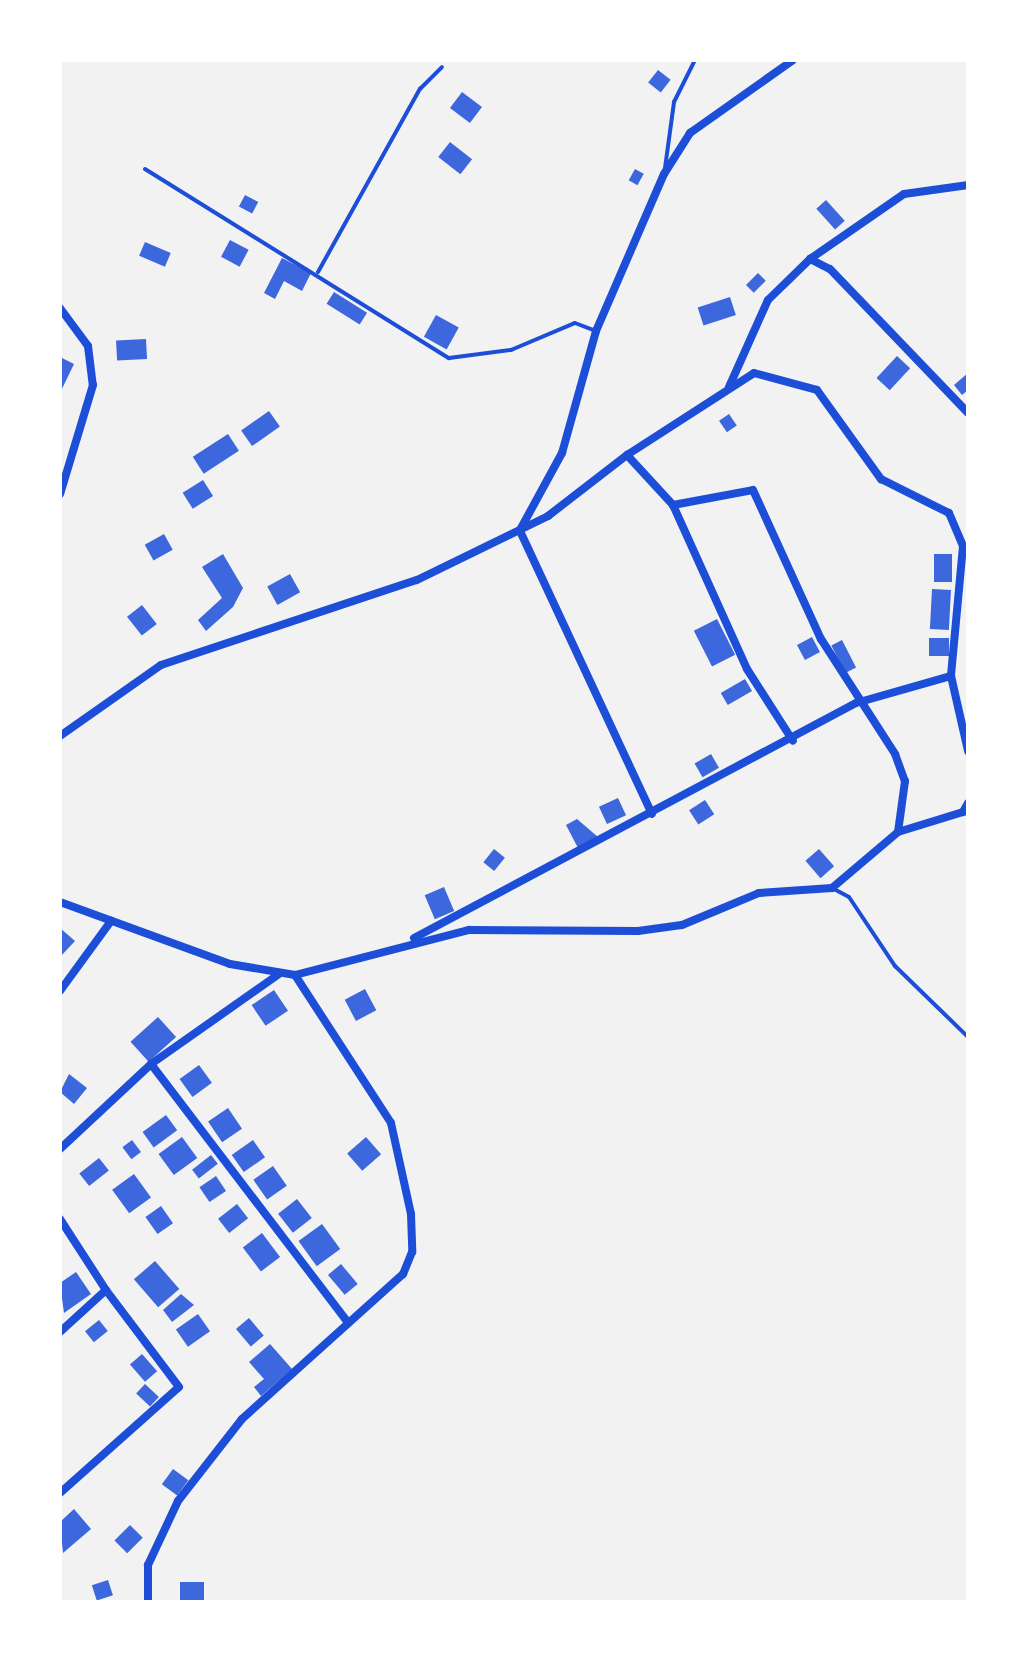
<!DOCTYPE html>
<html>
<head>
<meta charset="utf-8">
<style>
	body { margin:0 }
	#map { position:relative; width:1028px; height:1662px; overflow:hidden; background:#f2f2f2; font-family:Overpass,sans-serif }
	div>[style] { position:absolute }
	.building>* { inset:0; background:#3d67dc; transform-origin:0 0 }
	.service>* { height:4px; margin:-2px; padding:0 2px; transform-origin:2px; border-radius:2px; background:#1d4ed8 }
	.minor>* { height:8px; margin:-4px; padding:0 4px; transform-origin:4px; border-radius:4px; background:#1d4ed8 }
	span { translate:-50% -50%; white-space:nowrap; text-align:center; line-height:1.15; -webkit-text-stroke:8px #fff; paint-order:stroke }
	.frame { position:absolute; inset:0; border:62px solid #fff; pointer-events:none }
</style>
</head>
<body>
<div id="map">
	<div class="building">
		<i style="left:658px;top:70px;width:16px;height:16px;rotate:38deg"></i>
		<i style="left:462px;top:92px;width:25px;height:20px;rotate:37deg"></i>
		<i style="left:450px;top:142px;width:28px;height:19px;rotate:38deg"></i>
		<i style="left:635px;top:169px;width:10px;height:13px;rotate:29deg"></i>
		<i style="left:245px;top:195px;width:15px;height:13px;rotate:28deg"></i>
		<i style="left:826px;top:200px;width:28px;height:13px;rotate:48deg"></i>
		<i style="left:230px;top:240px;width:21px;height:19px;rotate:28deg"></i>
		<i style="left:145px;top:242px;width:28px;height:15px;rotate:23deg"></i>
		<i style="clip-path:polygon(282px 258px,311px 273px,302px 291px,284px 281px,275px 299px,264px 293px)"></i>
		<i style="left:758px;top:273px;width:11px;height:17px;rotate:45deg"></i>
		<i style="left:334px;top:292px;width:39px;height:14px;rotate:32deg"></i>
		<i style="left:730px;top:297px;width:19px;height:34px;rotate:72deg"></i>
		<i style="left:436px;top:315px;width:26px;height:25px;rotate:29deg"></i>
		<i style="left:146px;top:339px;width:20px;height:30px;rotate:87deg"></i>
		<i style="left:897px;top:356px;width:18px;height:30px;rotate:43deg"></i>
		<i style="clip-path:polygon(60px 357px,74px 364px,60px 393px)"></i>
		<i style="clip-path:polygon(968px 373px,968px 390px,962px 395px,954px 385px)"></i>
		<i style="left:269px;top:411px;width:19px;height:34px;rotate:55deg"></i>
		<i style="left:729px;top:414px;width:14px;height:12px;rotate:56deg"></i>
		<i style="left:228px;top:434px;width:20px;height:42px;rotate:57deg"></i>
		<i style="left:203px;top:480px;width:19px;height:24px;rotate:58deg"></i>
		<i style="left:164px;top:534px;width:18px;height:22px;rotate:61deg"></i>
		<i style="clip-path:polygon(223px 554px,243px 588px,233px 607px,206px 631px,198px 620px,222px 598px,202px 567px)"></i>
		<i style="left:952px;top:554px;width:28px;height:18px;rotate:90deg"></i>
		<i style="left:290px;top:574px;width:21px;height:26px;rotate:61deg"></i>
		<i style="left:932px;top:589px;width:19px;height:40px;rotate:3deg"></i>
		<i style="left:142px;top:605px;width:24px;height:19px;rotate:52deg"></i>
		<i style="left:717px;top:619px;width:40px;height:26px;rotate:63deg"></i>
		<i style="left:812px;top:637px;width:17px;height:17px;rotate:62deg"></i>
		<i style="left:949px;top:638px;width:18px;height:20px;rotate:90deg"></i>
		<i style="left:842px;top:640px;width:31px;height:12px;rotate:63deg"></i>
		<i style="left:745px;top:679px;width:14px;height:28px;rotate:60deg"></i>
		<i style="left:711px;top:754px;width:16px;height:19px;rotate:60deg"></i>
		<i style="left:618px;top:798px;width:19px;height:21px;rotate:65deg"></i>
		<i style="left:705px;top:800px;width:17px;height:19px;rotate:57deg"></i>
		<i style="clip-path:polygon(577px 819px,598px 837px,578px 848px,566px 825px)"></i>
		<i style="left:494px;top:849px;width:14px;height:17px;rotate:39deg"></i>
		<i style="left:819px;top:849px;width:23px;height:18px;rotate:49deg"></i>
		<i style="left:444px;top:887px;width:26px;height:21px;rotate:67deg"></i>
		<i style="clip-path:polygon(60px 928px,75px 941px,60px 957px)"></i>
		<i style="left:365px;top:989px;width:24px;height:23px;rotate:62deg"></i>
		<i style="left:274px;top:990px;width:25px;height:27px;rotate:56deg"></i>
		<i style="left:158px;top:1017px;width:27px;height:37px;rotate:48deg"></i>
		<i style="left:199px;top:1065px;width:22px;height:24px;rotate:54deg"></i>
		<i style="clip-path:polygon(69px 1074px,87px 1088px,74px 1104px,60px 1092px)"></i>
		<i style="left:228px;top:1108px;width:25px;height:24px;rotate:56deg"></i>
		<i style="left:166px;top:1115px;width:19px;height:29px;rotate:54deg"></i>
		<i style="left:182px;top:1137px;width:26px;height:29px;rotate:54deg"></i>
		<i style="left:366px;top:1137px;width:23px;height:25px;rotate:49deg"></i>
		<i style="left:132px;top:1140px;width:15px;height:12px;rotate:53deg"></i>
		<i style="left:253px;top:1140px;width:21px;height:26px;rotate:55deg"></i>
		<i style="left:211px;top:1155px;width:11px;height:24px;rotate:52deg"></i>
		<i style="left:99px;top:1158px;width:16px;height:25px;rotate:52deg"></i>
		<i style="left:273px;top:1166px;width:24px;height:24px;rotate:55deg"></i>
		<i style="left:134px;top:1174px;width:29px;height:27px;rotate:54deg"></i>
		<i style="left:216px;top:1176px;width:18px;height:20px;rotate:56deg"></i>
		<i style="left:297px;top:1199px;width:24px;height:24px;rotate:52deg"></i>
		<i style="left:237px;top:1204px;width:18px;height:24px;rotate:52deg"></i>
		<i style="left:161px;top:1206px;width:21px;height:19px;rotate:55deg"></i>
		<i style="left:322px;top:1224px;width:31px;height:29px;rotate:54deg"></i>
		<i style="left:262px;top:1233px;width:30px;height:24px;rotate:53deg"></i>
		<i style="left:155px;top:1261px;width:37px;height:28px;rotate:49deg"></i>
		<i style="left:341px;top:1264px;width:26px;height:17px;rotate:50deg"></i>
		<i style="clip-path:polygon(76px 1272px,91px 1294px,64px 1313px,60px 1283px)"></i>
		<i style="clip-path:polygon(181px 1294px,194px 1305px,172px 1322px,163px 1310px)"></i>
		<i style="left:198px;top:1314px;width:21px;height:27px;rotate:55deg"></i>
		<i style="left:249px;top:1318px;width:23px;height:17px;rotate:50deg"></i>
		<i style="left:99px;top:1320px;width:14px;height:18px;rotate:51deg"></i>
		<i style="clip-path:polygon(270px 1344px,292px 1369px,261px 1396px,254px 1387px,264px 1379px,249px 1362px)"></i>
		<i style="left:142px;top:1354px;width:23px;height:16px;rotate:49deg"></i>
		<i style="left:145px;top:1384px;width:19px;height:13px;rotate:43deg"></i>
		<i style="left:173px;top:1469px;width:19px;height:19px;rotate:36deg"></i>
		<i style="clip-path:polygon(74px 1509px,91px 1529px,63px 1553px,60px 1522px)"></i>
		<i style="left:130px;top:1525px;width:18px;height:22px;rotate:45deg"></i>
		<i style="left:108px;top:1580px;width:16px;height:17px;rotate:72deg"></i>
		<i style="left:180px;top:1582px;width:24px;height:20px"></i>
	</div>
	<div class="service">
		<i style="left:665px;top:168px;width:67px;rotate:-82.2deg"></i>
		<i style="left:674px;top:102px;width:47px;rotate:-63.4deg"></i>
		<i style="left:145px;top:169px;width:358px;rotate:31.9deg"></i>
		<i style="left:449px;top:358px;width:63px;rotate:-7.4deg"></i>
		<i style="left:511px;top:350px;width:69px;rotate:-22.9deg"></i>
		<i style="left:575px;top:323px;width:22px;rotate:21deg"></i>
		<i style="left:318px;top:272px;width:210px;rotate:-60.9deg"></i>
		<i style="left:420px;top:89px;width:31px;rotate:-45deg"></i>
		<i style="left:834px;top:889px;width:17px;rotate:28deg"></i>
		<i style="left:849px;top:897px;width:83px;rotate:56.3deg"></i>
		<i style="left:895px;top:966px;width:102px;rotate:44.2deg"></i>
	</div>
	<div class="minor">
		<i style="left:810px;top:259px;width:114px;rotate:-34.7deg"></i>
		<i style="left:904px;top:194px;width:65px;rotate:-8deg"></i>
		<i style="left:60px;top:308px;width:47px;rotate:53.6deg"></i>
		<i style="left:88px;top:346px;width:39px;rotate:83deg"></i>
		<i style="left:93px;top:385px;width:114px;rotate:106.8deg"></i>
		<i style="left:729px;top:387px;width:95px;rotate:-65.9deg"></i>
		<i style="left:768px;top:300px;width:59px;rotate:-44.3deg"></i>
		<i style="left:810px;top:259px;width:22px;rotate:27deg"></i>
		<i style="left:830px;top:269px;width:199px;rotate:46.2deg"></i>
		<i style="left:627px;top:455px;width:68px;rotate:47.4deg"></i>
		<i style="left:673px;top:505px;width:180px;rotate:65.7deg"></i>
		<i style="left:747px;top:669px;width:85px;rotate:57.4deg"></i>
		<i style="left:673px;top:505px;width:81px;rotate:-10.6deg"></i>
		<i style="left:753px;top:490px;width:164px;rotate:65.5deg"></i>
		<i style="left:821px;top:639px;width:137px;rotate:57.2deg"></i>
		<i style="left:895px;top:754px;width:29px;rotate:70deg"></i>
		<i style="left:905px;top:781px;width:51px;rotate:97.8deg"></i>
		<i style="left:520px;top:530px;width:88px;rotate:-61.4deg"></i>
		<i style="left:562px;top:453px;width:127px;rotate:-74.4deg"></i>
		<i style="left:596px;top:331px;width:171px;rotate:-66.6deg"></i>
		<i style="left:664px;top:174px;width:49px;rotate:-57.6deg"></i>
		<i style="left:690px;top:133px;width:126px;rotate:-35.3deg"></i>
		<i style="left:520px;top:531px;width:312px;rotate:65deg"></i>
		<i style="left:60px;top:736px;width:123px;rotate:-35.1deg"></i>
		<i style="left:161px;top:665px;width:270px;rotate:-18.4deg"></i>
		<i style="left:417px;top:580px;width:146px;rotate:-26deg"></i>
		<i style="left:548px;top:516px;width:100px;rotate:-37.7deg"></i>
		<i style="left:627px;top:455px;width:151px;rotate:-32.8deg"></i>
		<i style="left:754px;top:373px;width:65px;rotate:15.1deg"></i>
		<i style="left:817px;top:390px;width:110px;rotate:54.3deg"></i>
		<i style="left:881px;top:479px;width:76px;rotate:26.6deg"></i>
		<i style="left:949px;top:513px;width:36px;rotate:67deg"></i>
		<i style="left:963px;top:546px;width:131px;rotate:95.3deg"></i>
		<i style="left:951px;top:676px;width:77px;rotate:77.2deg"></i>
		<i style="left:60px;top:902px;width:181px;rotate:20deg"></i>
		<i style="left:230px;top:964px;width:66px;rotate:9.6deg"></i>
		<i style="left:295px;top:975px;width:176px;rotate:57deg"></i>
		<i style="left:391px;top:1123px;width:93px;rotate:77.6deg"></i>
		<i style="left:411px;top:1214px;width:38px;rotate:88deg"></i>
		<i style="left:412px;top:1252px;width:24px;rotate:112deg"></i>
		<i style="left:403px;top:1274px;width:217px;rotate:138deg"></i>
		<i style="left:242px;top:1419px;width:104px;rotate:128deg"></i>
		<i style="left:178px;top:1501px;width:71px;rotate:115.1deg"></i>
		<i style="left:148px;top:1565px;width:37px;rotate:90deg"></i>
		<i style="left:414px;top:938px;width:501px;rotate:-28deg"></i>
		<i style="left:856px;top:703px;width:99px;rotate:-15.9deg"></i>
		<i style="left:295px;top:975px;width:180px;rotate:-14.5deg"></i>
		<i style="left:469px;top:930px;width:169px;rotate:0.3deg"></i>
		<i style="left:638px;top:931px;width:44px;rotate:-7.8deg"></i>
		<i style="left:682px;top:925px;width:83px;rotate:-22.6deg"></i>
		<i style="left:759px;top:893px;width:73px;rotate:-3.9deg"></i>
		<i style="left:832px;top:888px;width:87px;rotate:-40.3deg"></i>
		<i style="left:898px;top:832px;width:68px;rotate:-17.1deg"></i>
		<i style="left:963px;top:812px;width:10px;rotate:-61deg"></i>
		<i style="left:60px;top:991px;width:87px;rotate:-53.9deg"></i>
		<i style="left:151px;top:1064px;width:325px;rotate:52.7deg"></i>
		<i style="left:60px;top:1149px;width:125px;rotate:-43deg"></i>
		<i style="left:151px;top:1064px;width:156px;rotate:-35.1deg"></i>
		<i style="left:60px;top:1219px;width:85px;rotate:57.1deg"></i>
		<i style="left:106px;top:1290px;width:62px;rotate:137.6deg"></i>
		<i style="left:60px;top:1493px;width:159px;rotate:-41.7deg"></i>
		<i style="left:179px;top:1387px;width:121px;rotate:-127deg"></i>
	</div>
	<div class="frame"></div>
</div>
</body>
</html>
